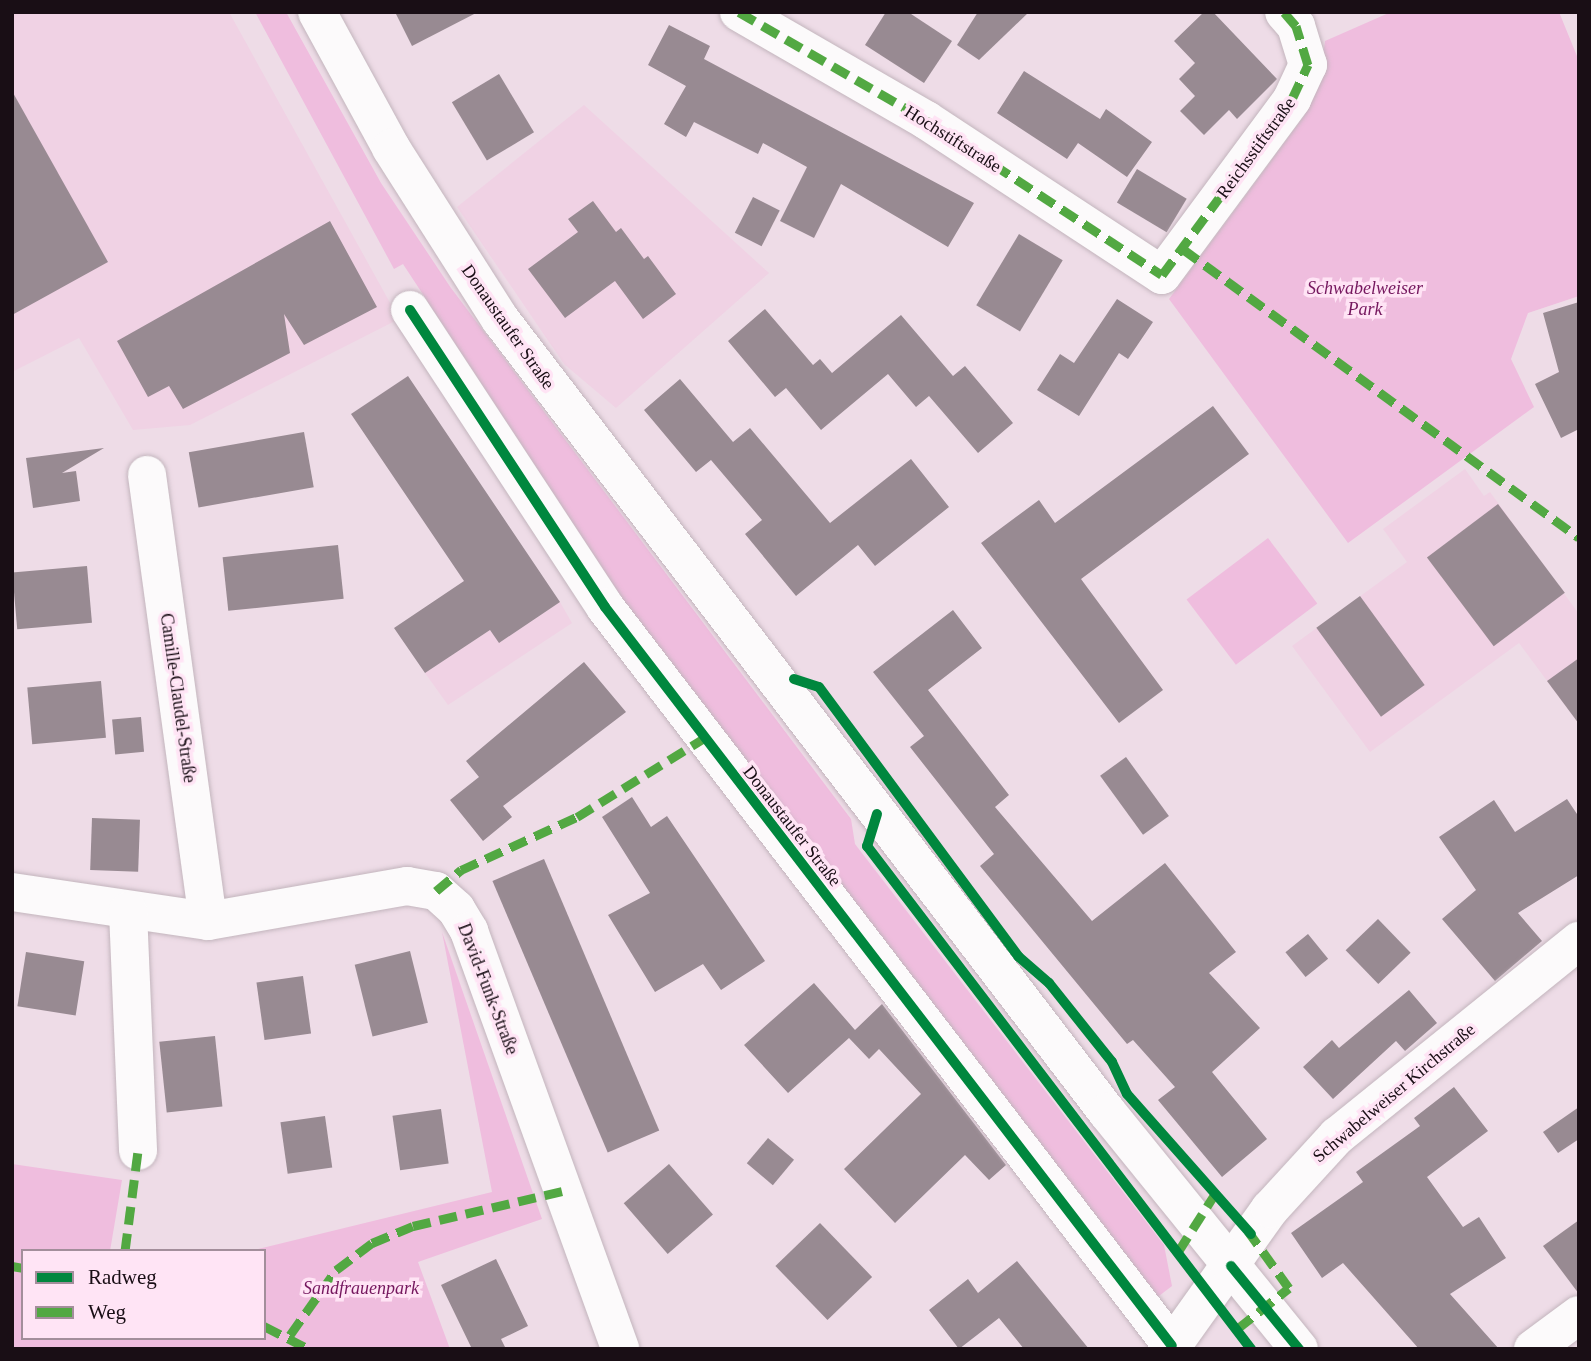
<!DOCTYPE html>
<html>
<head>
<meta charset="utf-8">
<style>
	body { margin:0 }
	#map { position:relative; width:1591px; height:1361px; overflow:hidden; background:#eedce7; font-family:"Times New Roman",serif }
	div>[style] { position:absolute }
	.built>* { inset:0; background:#f0d2e4 }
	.green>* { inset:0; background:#efbdde; transform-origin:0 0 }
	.building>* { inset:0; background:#988a92; transform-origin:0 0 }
	.roads { filter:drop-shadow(0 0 2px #c3b5bd) drop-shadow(0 0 2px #c3b5bd) }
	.minor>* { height:38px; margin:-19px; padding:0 19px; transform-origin:19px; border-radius:19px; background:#fcfafb }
	.major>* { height:38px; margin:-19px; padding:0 19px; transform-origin:19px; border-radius:19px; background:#fcfafb }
	.quiet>* { height:9px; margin-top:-4.5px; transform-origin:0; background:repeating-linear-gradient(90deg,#52a842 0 18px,transparent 0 27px) }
	.cycleway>* { height:10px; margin:-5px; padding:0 5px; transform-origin:5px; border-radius:5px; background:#00873e }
	span { translate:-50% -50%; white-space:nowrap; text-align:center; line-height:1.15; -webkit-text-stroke:7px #ffe4f5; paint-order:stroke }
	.street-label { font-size:18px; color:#190e15 }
	.park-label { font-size:18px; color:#75175e; font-style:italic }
	.frame { position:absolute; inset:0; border:14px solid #190e15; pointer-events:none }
	.legend { position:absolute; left:21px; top:1249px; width:245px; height:91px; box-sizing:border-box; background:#ffe4f5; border:2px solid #a38e9b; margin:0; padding:9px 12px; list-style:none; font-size:21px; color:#190e15 }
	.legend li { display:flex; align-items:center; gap:14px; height:35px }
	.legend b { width:35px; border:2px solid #a38e9b }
</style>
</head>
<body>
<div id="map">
	<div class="built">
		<i style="clip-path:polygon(12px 12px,229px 12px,399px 319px,190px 425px,133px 430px,79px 338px,12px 372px)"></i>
		<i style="clip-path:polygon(584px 105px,769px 273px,616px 408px,564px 364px,457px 207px)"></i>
		<i style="clip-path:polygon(1465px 469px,1484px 496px,1490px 492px,1579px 614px,1579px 724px,1519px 643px,1370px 752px,1292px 646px,1407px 562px,1383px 529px)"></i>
		<i style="clip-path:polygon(560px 602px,572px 623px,448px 705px,425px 673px,490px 630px,500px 642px)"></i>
	</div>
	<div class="green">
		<i style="clip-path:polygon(255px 12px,286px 12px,381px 183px,451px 288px,851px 819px,855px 844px,1164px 1245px,1172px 1286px,1155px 1299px,635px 618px,403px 264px,394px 269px)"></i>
		<i style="clip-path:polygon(1391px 12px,1559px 12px,1579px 61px,1579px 296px,1528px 313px,1511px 359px,1534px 407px,1348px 543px,1169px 299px,1304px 116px,1319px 85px,1325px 41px)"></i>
		<i style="left:1268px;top:538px;width:82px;height:102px;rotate:53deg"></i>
		<i style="clip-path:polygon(442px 932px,542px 1219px,418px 1262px,450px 1349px,12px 1349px,12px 1164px,122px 1180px,110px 1251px,23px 1251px,23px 1338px,264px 1338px,264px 1251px,250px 1251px,492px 1192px)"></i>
	</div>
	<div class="building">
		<i style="clip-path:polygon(395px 12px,478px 12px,412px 46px)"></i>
		<i style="clip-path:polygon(886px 12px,908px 12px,952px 41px,924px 83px,865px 45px)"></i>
		<i style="clip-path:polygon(978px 12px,1029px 12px,979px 60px,957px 45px)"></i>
		<i style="clip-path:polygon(1204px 12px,1213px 12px,1277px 79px,1237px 119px,1229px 110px,1204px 135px,1180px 111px,1195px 96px,1179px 79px,1195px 63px,1174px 41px)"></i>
		<i style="clip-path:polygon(669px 25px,710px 46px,704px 59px,974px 203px,948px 247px,841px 184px,814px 238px,780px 221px,807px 167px,763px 143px,758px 154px,694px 122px,686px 137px,664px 124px,686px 86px,648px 65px)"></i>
		<i style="clip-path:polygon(1024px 71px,1100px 119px,1106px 109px,1152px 142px,1127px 177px,1078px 143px,1067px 159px,997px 113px)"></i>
		<i style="left:499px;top:74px;width:68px;height:55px;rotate:59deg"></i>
		<i style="clip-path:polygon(12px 91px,108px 262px,12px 315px)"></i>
		<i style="left:1137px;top:169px;width:58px;height:39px;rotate:31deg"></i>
		<i style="left:753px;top:197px;width:30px;height:40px;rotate:27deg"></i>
		<i style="clip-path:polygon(593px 201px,616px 232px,621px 228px,644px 259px,648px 256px,676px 294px,643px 319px,615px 281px,565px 318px,528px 269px,578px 232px,568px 219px)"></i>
		<i style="clip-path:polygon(330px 221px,377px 307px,304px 345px,284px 314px,290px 353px,183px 409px,169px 386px,148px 397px,117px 341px)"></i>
		<i style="left:1019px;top:234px;width:51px;height:83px;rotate:31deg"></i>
		<i style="clip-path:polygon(1117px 299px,1153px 322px,1128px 359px,1119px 353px,1079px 416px,1037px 390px,1060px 354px,1074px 363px)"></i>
		<i style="clip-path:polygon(1579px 302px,1579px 429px,1561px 438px,1535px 384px,1559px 372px,1543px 313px)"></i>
		<i style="clip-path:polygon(765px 309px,813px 365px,820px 359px,832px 373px,901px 315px,953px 376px,965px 366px,1013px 423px,978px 453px,929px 396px,916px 407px,888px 374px,821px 430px,786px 388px,775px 397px,728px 341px)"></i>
		<i style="clip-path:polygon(408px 376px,560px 602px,499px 643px,490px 630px,425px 673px,394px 628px,464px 581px,351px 414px)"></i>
		<i style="clip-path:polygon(680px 379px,733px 442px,750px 428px,830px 523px,911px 459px,949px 507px,875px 566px,858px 545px,796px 596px,745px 534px,762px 520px,711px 460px,696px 472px,644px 410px)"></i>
		<i style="clip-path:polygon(1213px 406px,1249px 454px,1081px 579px,1163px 690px,1119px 723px,981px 543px,1039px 500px,1055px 523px)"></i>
		<i style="left:304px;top:432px;width:56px;height:117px;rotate:80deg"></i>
		<i style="clip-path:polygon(104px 448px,62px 473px,76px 471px,80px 501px,33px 508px,26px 458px)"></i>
		<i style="left:1498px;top:504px;width:111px;height:89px;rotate:53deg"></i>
		<i style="left:338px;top:545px;width:54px;height:116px;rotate:84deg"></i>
		<i style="left:87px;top:566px;width:57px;height:75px;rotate:85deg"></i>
		<i style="left:1360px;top:596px;width:110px;height:54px;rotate:54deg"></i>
		<i style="clip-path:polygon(953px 610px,982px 648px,928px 690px,1009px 795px,995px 807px,1092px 921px,1165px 863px,1236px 952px,1209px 973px,1260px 1028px,1212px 1072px,1267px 1139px,1222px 1177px,1158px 1100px,1175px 1087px,1133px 1040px,1127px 1044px,980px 866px,994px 854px,910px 747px,924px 736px,873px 672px)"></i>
		<i style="clip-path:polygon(1579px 658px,1579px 724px,1547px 681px)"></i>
		<i style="clip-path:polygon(584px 662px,626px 712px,503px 806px,512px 817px,483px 841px,450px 800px,479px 777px,466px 761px)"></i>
		<i style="left:101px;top:681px;width:57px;height:74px;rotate:85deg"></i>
		<i style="left:141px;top:717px;width:35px;height:29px;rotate:85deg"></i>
		<i style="left:1126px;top:757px;width:73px;height:32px;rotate:54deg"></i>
		<i style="clip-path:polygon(632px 797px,651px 827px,667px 816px,765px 961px,721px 990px,703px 964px,655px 992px,608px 915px,650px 893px,602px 817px)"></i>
		<i style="clip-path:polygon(1567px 799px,1579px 817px,1579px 875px,1518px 913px,1542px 941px,1495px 981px,1442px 919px,1476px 890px,1439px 837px,1494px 800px,1515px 832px)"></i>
		<i style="left:92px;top:818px;width:48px;height:52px;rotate:2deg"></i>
		<i style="left:544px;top:859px;width:295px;height:56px;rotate:67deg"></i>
		<i style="left:1378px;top:919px;width:47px;height:45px;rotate:46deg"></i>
		<i style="left:1308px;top:934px;width:32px;height:29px;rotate:51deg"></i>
		<i style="left:410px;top:951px;width:74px;height:57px;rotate:76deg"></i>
		<i style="left:26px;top:952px;width:59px;height:55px;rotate:9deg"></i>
		<i style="left:303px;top:976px;width:58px;height:47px;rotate:82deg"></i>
		<i style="clip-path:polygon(814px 983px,855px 1030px,882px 1004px,1006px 1165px,989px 1180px,965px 1155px,895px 1223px,844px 1169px,921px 1094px,879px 1049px,869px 1059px,849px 1038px,788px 1093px,744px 1045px)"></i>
		<i style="clip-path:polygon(1409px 990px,1437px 1023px,1405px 1051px,1396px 1041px,1333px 1099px,1303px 1067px,1332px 1040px,1339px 1048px)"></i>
		<i style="left:215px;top:1036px;width:71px;height:56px;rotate:84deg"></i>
		<i style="clip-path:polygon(1454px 1087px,1488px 1131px,1427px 1177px,1463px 1227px,1479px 1217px,1506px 1258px,1450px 1294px,1499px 1349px,1419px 1349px,1343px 1263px,1322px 1278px,1291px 1233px,1363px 1182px,1356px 1172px,1420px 1126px,1414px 1118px)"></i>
		<i style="clip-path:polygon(1579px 1107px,1579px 1139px,1558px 1153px,1543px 1132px)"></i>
		<i style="left:441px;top:1109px;width:55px;height:49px;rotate:82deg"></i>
		<i style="left:325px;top:1116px;width:52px;height:45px;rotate:82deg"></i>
		<i style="left:768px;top:1138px;width:34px;height:33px;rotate:40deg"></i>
		<i style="left:669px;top:1164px;width:67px;height:60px;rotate:49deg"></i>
		<i style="clip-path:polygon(1579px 1220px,1579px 1294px,1543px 1246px)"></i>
		<i style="left:820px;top:1223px;width:75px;height:62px;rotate:46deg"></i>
		<i style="clip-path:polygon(496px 1259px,528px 1326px,501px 1339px,506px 1349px,472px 1349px,441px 1285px)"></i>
		<i style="clip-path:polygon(1017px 1261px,1089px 1349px,1024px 1349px,999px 1318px,959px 1349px,929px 1310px,968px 1279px,978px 1293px)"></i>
	</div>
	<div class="roads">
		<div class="minor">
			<i style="left:739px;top:12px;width:216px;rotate:30deg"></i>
			<i style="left:926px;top:120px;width:282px;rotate:33.3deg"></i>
			<i style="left:1162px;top:275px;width:219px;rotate:-53.5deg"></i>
			<i style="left:1292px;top:99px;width:38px;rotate:-65deg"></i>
			<i style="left:1308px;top:65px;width:41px;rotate:-107.1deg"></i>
			<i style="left:1296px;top:26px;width:18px;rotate:-131deg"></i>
			<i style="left:410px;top:310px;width:355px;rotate:56.7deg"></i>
			<i style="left:605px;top:607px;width:931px;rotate:52.5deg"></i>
			<i style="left:147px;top:475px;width:450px;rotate:82.2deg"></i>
			<i style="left:12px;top:892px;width:198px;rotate:8.4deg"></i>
			<i style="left:208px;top:921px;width:202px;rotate:-10deg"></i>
			<i style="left:407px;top:886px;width:29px;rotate:10deg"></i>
			<i style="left:436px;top:891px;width:27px;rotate:42deg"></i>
			<i style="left:456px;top:909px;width:26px;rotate:59deg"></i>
			<i style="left:469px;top:931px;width:444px;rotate:70.1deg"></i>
			<i style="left:128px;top:911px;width:240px;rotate:87.6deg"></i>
			<i style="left:1170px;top:1349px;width:172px;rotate:-54.5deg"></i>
			<i style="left:1270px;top:1209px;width:99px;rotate:-47.5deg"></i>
			<i style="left:1337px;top:1136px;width:311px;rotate:-38.9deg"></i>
			<i style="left:1533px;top:1349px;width:57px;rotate:-36.5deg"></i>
		</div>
		<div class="major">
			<i style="left:317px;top:12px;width:155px;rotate:61.4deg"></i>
			<i style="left:391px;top:148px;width:203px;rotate:57.5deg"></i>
			<i style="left:500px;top:319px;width:999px;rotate:52.57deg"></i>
			<i style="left:1107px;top:1112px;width:305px;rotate:51deg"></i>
		</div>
	</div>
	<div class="quiet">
		<i style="left:739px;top:12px;width:216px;rotate:30deg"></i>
		<i style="left:926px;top:120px;width:282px;rotate:33.3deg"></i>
		<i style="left:1162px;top:275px;width:219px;rotate:-53.5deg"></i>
		<i style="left:1292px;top:99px;width:38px;rotate:-65deg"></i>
		<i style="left:1308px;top:65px;width:41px;rotate:-107.1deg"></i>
		<i style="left:1296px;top:26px;width:18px;rotate:-131deg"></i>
		<i style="left:1183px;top:249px;width:490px;rotate:36.1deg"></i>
		<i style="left:436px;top:891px;width:33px;rotate:-40deg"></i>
		<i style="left:461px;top:870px;width:128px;rotate:-24.6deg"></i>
		<i style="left:577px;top:817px;width:148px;rotate:-31.8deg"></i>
		<i style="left:125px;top:1251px;width:101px;rotate:-82.6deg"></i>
		<i style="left:1178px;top:1252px;width:69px;rotate:-57.5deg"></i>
		<i style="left:12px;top:1266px;width:11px;rotate:10deg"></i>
		<i style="left:264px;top:1326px;width:51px;rotate:27.1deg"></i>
		<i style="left:1237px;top:1329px;width:66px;rotate:-38.3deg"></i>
		<i style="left:1289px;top:1288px;width:70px;rotate:-125.7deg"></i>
		<i style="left:290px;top:1335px;width:80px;rotate:-54.7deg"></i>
		<i style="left:336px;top:1270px;width:45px;rotate:-36.9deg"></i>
		<i style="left:372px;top:1243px;width:44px;rotate:-22.5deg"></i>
		<i style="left:413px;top:1226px;width:153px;rotate:-13.2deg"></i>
	</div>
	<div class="cycleway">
		<i style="left:410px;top:310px;width:355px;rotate:56.7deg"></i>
		<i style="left:605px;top:607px;width:931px;rotate:52.5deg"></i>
		<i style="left:794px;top:679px;width:26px;rotate:18deg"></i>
		<i style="left:819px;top:687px;width:336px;rotate:53.5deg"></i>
		<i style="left:1019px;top:957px;width:40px;rotate:41deg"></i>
		<i style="left:1049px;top:983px;width:101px;rotate:51.4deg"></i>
		<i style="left:1112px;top:1062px;width:35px;rotate:65deg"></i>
		<i style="left:1127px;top:1094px;width:187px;rotate:48.5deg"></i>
		<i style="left:877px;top:814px;width:34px;rotate:107deg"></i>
		<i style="left:867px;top:846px;width:633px;rotate:52.64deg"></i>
		<i style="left:1231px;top:1266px;width:107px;rotate:50.7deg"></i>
	</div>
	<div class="street-label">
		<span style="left:953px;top:139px;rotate:32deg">Hochstiftstraße</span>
		<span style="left:1256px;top:148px;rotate:-54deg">Reichsstiftstraße</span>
		<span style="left:508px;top:327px;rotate:55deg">Donaustaufer Straße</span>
		<span style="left:178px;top:698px;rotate:82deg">Camille-Claudel-Straße</span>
		<span style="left:792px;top:826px;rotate:52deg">Donaustaufer Straße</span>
		<span style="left:488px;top:989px;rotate:69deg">David-Funk-Straße</span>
		<span style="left:1394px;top:1093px;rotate:-40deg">Schwabelweiser Kirchstraße</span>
	</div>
	<div class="park-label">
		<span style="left:1365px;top:299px">Schwabelweiser<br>Park</span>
		<span style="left:361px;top:1288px">Sandfrauenpark</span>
	</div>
	<div class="frame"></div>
	<ul class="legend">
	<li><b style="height:9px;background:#00873e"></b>Radweg</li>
	<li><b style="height:9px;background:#52a842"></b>Weg</li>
	</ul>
</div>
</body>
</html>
